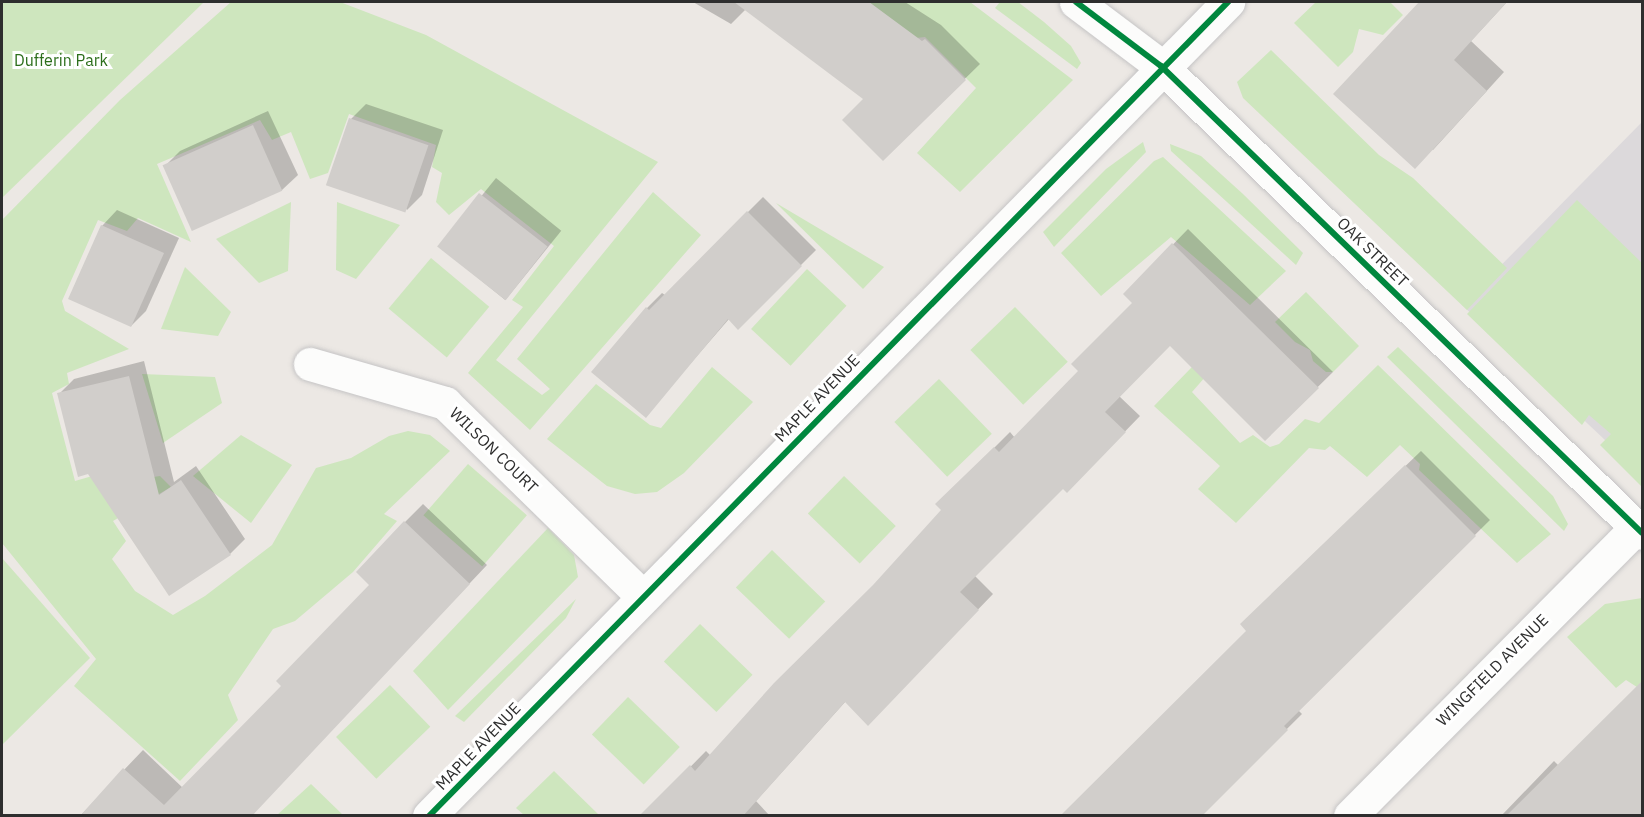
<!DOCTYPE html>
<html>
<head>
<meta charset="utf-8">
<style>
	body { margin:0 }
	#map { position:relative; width:1644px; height:817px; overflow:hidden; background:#ece8e4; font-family:"IBM Plex Sans",sans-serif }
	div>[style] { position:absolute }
	.industrial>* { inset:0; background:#dcd9db }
	.green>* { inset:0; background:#cee6be; transform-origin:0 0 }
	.shadow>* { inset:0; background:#0003; transform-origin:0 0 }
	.building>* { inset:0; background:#d1cecb; transform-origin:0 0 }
	.roads { filter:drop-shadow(0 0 2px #c5c4c5) drop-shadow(0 0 2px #c5c4c5) }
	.minor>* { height:33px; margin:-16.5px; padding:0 16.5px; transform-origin:16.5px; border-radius:16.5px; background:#fcfcfb }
	.cycleway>* { height:6px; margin:-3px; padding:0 3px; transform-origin:3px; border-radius:3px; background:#00873e }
	span { translate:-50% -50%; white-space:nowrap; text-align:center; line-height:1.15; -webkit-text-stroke:6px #fff; paint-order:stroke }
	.park-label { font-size:16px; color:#2c6e1b }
	.street-label { font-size:16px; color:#2e2e2e }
	.frame { position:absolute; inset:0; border:3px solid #2e2e2e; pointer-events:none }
</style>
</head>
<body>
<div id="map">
	<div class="industrial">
		<i style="clip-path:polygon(1642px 122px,1642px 475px,1462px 305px)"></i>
	</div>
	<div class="green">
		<i style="clip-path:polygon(2px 2px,204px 2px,2px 198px)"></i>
		<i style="clip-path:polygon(231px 2px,340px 2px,426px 35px,658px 162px,496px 360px,542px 395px,550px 389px,517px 359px,653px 192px,701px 235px,530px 430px,468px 373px,523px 307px,512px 300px,554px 246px,481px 189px,449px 215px,436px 202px,442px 173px,432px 167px,436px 145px,349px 114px,328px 173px,310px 179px,291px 132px,272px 140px,260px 120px,157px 164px,191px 242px,138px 218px,127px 231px,98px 220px,62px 301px,65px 311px,129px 349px,67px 373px,69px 384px,52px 393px,75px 481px,106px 472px,112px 483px,160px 476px,171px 487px,113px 521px,126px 541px,112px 559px,135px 591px,173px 615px,205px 596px,272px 545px,316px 468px,351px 458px,389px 436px,408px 431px,430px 435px,450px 451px,384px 514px,397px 521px,353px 572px,295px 621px,273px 629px,228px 695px,238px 720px,180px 781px,74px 686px,96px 659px,2px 543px,2px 220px,120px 100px)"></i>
		<i style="clip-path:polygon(869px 2px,970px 2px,1073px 80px,960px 192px,917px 153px,976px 88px,925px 37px,916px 38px)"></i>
		<i style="clip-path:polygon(1000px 2px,1018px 2px,1044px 22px,1071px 46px,1081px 63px,1077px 69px,995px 8px)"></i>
		<i style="clip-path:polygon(1316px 2px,1390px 2px,1403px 15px,1383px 35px,1359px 29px,1353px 52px,1338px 67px,1294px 23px)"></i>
		<i style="clip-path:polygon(1271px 50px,1379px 155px,1413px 178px,1507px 268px,1467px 310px,1243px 98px,1237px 82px)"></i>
		<i style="clip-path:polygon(1143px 142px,1146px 152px,1054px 247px,1043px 232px,1106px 169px)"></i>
		<i style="clip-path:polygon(1170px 144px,1201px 156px,1243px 194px,1303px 253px,1296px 265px,1171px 151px)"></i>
		<i style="clip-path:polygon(1163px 157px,1286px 271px,1250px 305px,1171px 237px,1101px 296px,1061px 253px,1154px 161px)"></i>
		<i style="clip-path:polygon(1577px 200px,1642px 263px,1642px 487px,1600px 445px,1611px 434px,1589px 415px,1582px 425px,1467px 314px)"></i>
		<i style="clip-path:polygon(291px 202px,288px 271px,259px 283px,216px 239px)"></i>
		<i style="clip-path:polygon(337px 202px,400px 225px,356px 279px,336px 270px)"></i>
		<i style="clip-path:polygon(776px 203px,884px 267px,863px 289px)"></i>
		<i style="left:431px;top:258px;width:76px;height:66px;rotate:40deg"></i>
		<i style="clip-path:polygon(185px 267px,231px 312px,218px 336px,161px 329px)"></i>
		<i style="left:807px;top:269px;width:54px;height:82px;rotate:43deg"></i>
		<i style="clip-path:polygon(1306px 292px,1359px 346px,1333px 372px,1326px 372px,1313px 361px,1310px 350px,1295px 342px,1275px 322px)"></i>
		<i style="left:1015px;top:307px;width:76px;height:62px;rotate:46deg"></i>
		<i style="clip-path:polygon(1226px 332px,1235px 343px,1192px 392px,1240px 443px,1253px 435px,1270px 447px,1279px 444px,1305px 419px,1319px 423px,1378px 365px,1551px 534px,1517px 563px,1419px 470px,1420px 464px,1400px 445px,1367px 477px,1330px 446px,1325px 450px,1309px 448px,1236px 523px,1198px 489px,1220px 466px,1154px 406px)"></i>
		<i style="clip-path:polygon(1398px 347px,1553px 496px,1568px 524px,1564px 531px,1387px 357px)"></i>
		<i style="clip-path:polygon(712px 367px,753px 402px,684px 473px,657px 492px,635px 494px,607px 486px,547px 439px,596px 384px,650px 425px,661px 428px)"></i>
		<i style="clip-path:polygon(142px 374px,215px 377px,222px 403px,163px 443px)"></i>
		<i style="left:939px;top:379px;width:76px;height:62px;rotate:46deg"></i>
		<i style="clip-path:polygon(241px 435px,292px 465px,251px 523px,193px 476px)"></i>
		<i style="left:468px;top:464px;width:78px;height:68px;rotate:41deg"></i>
		<i style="left:844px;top:476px;width:72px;height:52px;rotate:44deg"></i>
		<i style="clip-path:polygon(548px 528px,574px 555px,578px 577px,448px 710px,413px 671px)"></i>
		<i style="left:772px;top:550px;width:74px;height:52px;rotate:44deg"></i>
		<i style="clip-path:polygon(2px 558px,90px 658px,2px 745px)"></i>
		<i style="clip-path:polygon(1642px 598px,1642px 698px,1640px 689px,1626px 680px,1616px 688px,1567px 637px,1605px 604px)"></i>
		<i style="clip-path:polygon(576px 599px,566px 618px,464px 722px,455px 716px)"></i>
		<i style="left:700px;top:624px;width:73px;height:52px;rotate:44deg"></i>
		<i style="left:390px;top:685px;width:58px;height:75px;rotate:46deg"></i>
		<i style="left:628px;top:697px;width:72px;height:52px;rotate:44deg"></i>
		<i style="clip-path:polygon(554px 771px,599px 815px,524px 815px,516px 808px)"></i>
		<i style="clip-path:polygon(311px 784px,343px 815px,277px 815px)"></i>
	</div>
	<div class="shadow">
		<i style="clip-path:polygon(693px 2px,905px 2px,941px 25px,980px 64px,883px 159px,865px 98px,746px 9px,731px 24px)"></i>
		<i style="clip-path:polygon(1421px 2px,1507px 2px,1471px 41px,1504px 72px,1433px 150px,1336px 94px)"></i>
		<i style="clip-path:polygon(366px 104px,443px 130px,422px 195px,407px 210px,351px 119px)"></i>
		<i style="clip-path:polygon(268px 111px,298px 175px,282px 190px,165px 166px,180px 151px)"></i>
		<i style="left:496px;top:178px;width:84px;height:89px;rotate:39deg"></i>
		<i style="clip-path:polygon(763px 197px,816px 250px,738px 328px,729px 319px,645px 416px,647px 308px,662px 293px,665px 295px)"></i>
		<i style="clip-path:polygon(117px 210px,179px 238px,146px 311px,131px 326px,102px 226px)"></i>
		<i style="clip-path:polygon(1188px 229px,1333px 372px,1265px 439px,1170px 344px,1119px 396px,1140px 416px,1082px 476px,1063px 487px,974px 575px,993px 594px,883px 708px,846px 701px,756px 801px,770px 816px,642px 816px,706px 751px,711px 756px,876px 584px,943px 510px,938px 504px,1010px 432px,1015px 438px,1080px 371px,1134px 303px,1125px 294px)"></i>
		<i style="clip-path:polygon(144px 361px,174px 482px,196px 466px,245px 539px,230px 554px,88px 473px,59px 394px,74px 379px)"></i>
		<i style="clip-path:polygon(1421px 451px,1490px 520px,1298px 710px,1302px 714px,1199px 816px,1257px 609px)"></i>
		<i style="clip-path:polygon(423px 504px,487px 565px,250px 816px,80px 816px,143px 750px,183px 788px,283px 686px,371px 585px,405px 522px)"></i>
		<i style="clip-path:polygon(1642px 683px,1642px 806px,1633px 816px,1501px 816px,1554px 761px,1559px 766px)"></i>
	</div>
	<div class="building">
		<i style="clip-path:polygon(734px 2px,869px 2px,922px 41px,925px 39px,966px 80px,883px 161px,842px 120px,863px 99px)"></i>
		<i style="clip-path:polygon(1419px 2px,1507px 2px,1454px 60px,1487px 91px,1415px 169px,1333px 94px)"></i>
		<i style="left:349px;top:118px;width:84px;height:71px;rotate:19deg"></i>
		<i style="left:253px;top:125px;width:72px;height:99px;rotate:66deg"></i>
		<i style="left:479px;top:193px;width:87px;height:68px;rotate:38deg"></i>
		<i style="clip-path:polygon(747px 211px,802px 266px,738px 330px,728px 319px,646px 418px,591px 372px,646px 307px,649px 310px)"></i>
		<i style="left:101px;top:225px;width:69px;height:81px;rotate:24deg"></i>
		<i style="clip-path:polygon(1172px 243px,1319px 388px,1265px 441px,1170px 346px,1105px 412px,1126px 432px,1067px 493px,1063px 489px,960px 592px,979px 610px,868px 726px,845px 702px,743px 816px,639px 816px,690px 765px,695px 771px,774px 683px,873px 585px,941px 510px,935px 504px,994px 447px,999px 452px,1078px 371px,1071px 364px,1132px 303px,1123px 294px)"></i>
		<i style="clip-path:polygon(129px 376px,159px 495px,181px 480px,231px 555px,169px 596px,88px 474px,78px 477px,57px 393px)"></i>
		<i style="clip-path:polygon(1405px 465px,1476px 536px,1284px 726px,1288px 730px,1202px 816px,1060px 816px,1246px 631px,1240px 624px)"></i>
		<i style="clip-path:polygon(404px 521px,470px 584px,252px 816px,80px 816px,123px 768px,164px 805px,281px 686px,276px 681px,369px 585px,356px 572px)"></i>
		<i style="clip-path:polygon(1642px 681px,1642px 816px,1506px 816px)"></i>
	</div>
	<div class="roads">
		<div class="minor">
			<i style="left:1076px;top:2px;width:106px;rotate:37deg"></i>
			<i style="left:1161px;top:66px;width:670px;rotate:44.15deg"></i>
			<i style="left:310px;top:364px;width:141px;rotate:16.1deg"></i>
			<i style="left:445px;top:403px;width:277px;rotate:44.4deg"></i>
			<i style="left:429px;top:816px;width:1141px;rotate:-45.53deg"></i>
			<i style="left:1350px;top:816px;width:407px;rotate:-45.2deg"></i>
		</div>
	</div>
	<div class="cycleway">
		<i style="left:1076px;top:2px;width:106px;rotate:37deg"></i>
		<i style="left:1161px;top:66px;width:670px;rotate:44.15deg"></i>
		<i style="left:429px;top:816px;width:1141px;rotate:-45.53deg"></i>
	</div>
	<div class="park-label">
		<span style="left:61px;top:60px">Dufferin Park</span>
	</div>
	<div class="street-label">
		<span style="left:1373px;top:252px;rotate:44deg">OAK STREET</span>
		<span style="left:817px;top:398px;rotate:-46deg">MAPLE AVENUE</span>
		<span style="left:494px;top:450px;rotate:44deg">WILSON COURT</span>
		<span style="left:1492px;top:670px;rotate:-45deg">WINGFIELD AVENUE</span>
		<span style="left:478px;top:746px;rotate:-46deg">MAPLE AVENUE</span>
	</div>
	<div class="frame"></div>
</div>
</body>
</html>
